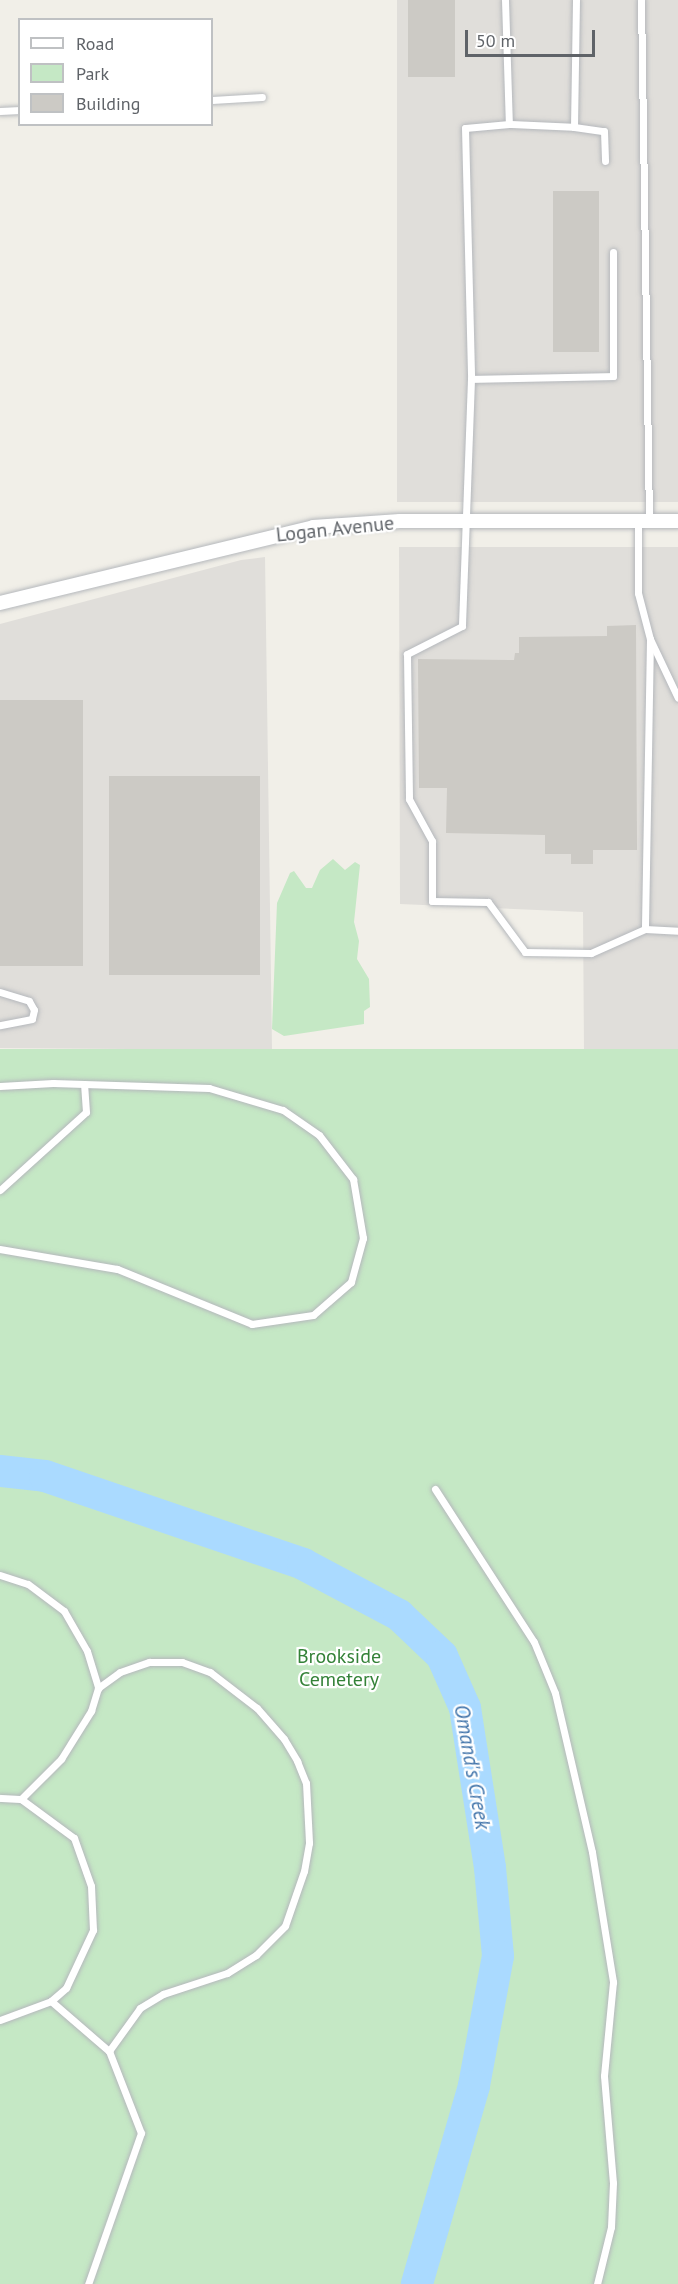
<!DOCTYPE html>
<html>
<head>
<meta charset="utf-8">
<style>
	body { margin:0 }
	#map { position:relative; width:678px; height:2284px; overflow:hidden; background:#f1efe8; font-family:"PT Sans",sans-serif }
	div>[style] { position:absolute }
	.industrial>* { inset:0; background:#e0deda; transform-origin:0 0 }
	.green>* { inset:0; background:#c5e8c5; transform-origin:0 0 }
	.river>* { height:32px; margin:-16px; padding:0 16px; transform-origin:16px; border-radius:16px; background:#aadaff }
	.building>* { inset:0; background:#cccac5; transform-origin:0 0 }
	.roads { filter:drop-shadow(0 0 2px #b5b8bc) drop-shadow(0 0 2px #b5b8bc) }
	.service>* { height:7px; margin:-3.5px; padding:0 3.5px; transform-origin:3.5px; border-radius:3.5px; background:#fff }
	.minor>* { height:14px; margin:-7px; padding:0 7px; transform-origin:7px; border-radius:7px; background:#fff }
	span { translate:-50% -50%; white-space:nowrap; text-align:center; line-height:1.15; -webkit-text-stroke:4.5px #fff; paint-order:stroke }
	.street-label { font-size:20px; color:#5f6368 }
	.park-label { font-size:20px; color:#348238 }
	.water-label { font-size:21px; color:#4174aa; font-style:italic }
	.legend { position:absolute; left:18px; top:18px; width:195px; height:108px; box-sizing:border-box; background:#fff; border:2px solid #bfc1c3; margin:0; padding:8px 10px; list-style:none; font-size:18px; color:#5f6368 }
	.legend li { display:flex; align-items:center; gap:12px; height:30px }
	.legend b { width:30px; border:2px solid #bfc1c3 }
	.scale { position:absolute; left:465px; top:30px; width:130px; height:27px; box-sizing:border-box; border:3px solid #5f6368; border-top:0; padding-left:8px; font-size:18px; line-height:21px; white-space:nowrap; color:#5f6368; -webkit-text-stroke:4px #fff; paint-order:stroke }
</style>
</head>
<body>
<div id="map">
	<div class="industrial">
		<i style="left:397px;top:0;width:281px;height:502px"></i>
		<i style="clip-path:polygon(399px 547px,678px 547px,678px 1051px,584px 1051px,583px 912px,400px 904px)"></i>
		<i style="clip-path:polygon(265px 557px,272px 1050px,0 1048px,0 624px,241px 560px)"></i>
	</div>
	<div class="green">
		<i style="clip-path:polygon(333px 859px,345px 870px,355px 862px,360px 865px,354px 922px,359px 941px,357px 959px,369px 979px,370px 1007px,364px 1011px,364px 1024px,284px 1036px,272px 1029px,277px 903px,290px 873px,294px 871px,306px 888px,312px 888px,320px 870px)"></i>
		<i style="left:0;top:1049px;width:678px;height:1235px"></i>
	</div>
	<div class="river">
		<i style="left:0;top:1471px;width:45px;rotate:6.3deg"></i>
		<i style="left:45px;top:1476px;width:273px;rotate:18.8deg"></i>
		<i style="left:303px;top:1564px;width:109px;rotate:28deg"></i>
		<i style="left:399px;top:1615px;width:59px;rotate:43.6deg"></i>
		<i style="left:442px;top:1656px;width:57px;rotate:66.1deg"></i>
		<i style="left:465px;top:1708px;width:162px;rotate:81.1deg"></i>
		<i style="left:490px;top:1868px;width:88px;rotate:84.8deg"></i>
		<i style="left:498px;top:1956px;width:132px;rotate:100.5deg"></i>
		<i style="left:474px;top:2086px;width:206px;rotate:106.1deg"></i>
	</div>
	<div class="building">
		<i style="left:408px;top:0;width:47px;height:77px"></i>
		<i style="left:553px;top:191px;width:46px;height:161px"></i>
		<i style="clip-path:polygon(636px 625px,637px 850px,593px 850px,593px 864px,571px 864px,571px 854px,545px 854px,545px 835px,446px 833px,447px 788px,419px 788px,418px 659px,514px 660px,515px 653px,519px 653px,519px 637px,607px 636px,607px 626px)"></i>
		<i style="left:0;top:700px;width:83px;height:266px"></i>
		<i style="left:109px;top:776px;width:151px;height:199px"></i>
	</div>
	<div class="roads">
		<div class="service">
			<i style="left:505px;top:0;width:124px;rotate:88.2deg"></i>
			<i style="left:509px;top:124px;width:44px;rotate:174.8deg"></i>
			<i style="left:465px;top:128px;width:251px;rotate:88.6deg"></i>
			<i style="left:471px;top:379px;width:247px;rotate:92.1deg"></i>
			<i style="left:462px;top:626px;width:62px;rotate:153deg"></i>
			<i style="left:407px;top:654px;width:145px;rotate:89.2deg"></i>
			<i style="left:409px;top:799px;width:48px;rotate:61.3deg"></i>
			<i style="left:432px;top:841px;width:60px;rotate:90deg"></i>
			<i style="left:432px;top:901px;width:56px;rotate:1deg"></i>
			<i style="left:488px;top:902px;width:62px;rotate:53.5deg"></i>
			<i style="left:525px;top:952px;width:66px;rotate:0.9deg"></i>
			<i style="left:591px;top:953px;width:59px;rotate:-24deg"></i>
			<i style="left:576px;top:0;width:127px;rotate:90.9deg"></i>
			<i style="left:574px;top:127px;width:30px;rotate:8deg"></i>
			<i style="left:604px;top:131px;width:30px;rotate:88deg"></i>
			<i style="left:641px;top:0;width:521px;rotate:89.12deg"></i>
			<i style="left:212px;top:100px;width:50px;rotate:-3.4deg"></i>
			<i style="left:0;top:111px;width:20px;rotate:-3deg"></i>
			<i style="left:509px;top:124px;width:65px;rotate:2.6deg"></i>
			<i style="left:471px;top:379px;width:142px;rotate:-1.2deg"></i>
			<i style="left:613px;top:376px;width:124px;rotate:-90deg"></i>
			<i style="left:638px;top:521px;width:72px;rotate:90deg"></i>
			<i style="left:638px;top:593px;width:48px;rotate:75.4deg"></i>
			<i style="left:650px;top:639px;width:65px;rotate:64.6deg"></i>
			<i style="left:650px;top:639px;width:290px;rotate:91deg"></i>
			<i style="left:645px;top:929px;width:33px;rotate:3deg"></i>
			<i style="left:0;top:992px;width:30px;rotate:17deg"></i>
			<i style="left:29px;top:1001px;width:10px;rotate:61deg"></i>
			<i style="left:34px;top:1010px;width:9px;rotate:103deg"></i>
			<i style="left:32px;top:1019px;width:33px;rotate:169deg"></i>
			<i style="left:0;top:1086px;width:53px;rotate:-3.2deg"></i>
			<i style="left:53px;top:1083px;width:156px;rotate:1.8deg"></i>
			<i style="left:209px;top:1088px;width:77px;rotate:16.6deg"></i>
			<i style="left:283px;top:1110px;width:44px;rotate:34.8deg"></i>
			<i style="left:319px;top:1135px;width:56px;rotate:52.3deg"></i>
			<i style="left:353px;top:1179px;width:60px;rotate:80.4deg"></i>
			<i style="left:363px;top:1238px;width:46px;rotate:105.3deg"></i>
			<i style="left:351px;top:1282px;width:50px;rotate:139deg"></i>
			<i style="left:313px;top:1315px;width:62px;rotate:171.6deg"></i>
			<i style="left:252px;top:1324px;width:146px;rotate:-157.8deg"></i>
			<i style="left:117px;top:1269px;width:119px;rotate:-170.3deg"></i>
			<i style="left:0;top:1190px;width:116px;rotate:-42.2deg"></i>
			<i style="left:86px;top:1112px;width:28px;rotate:-94deg"></i>
			<i style="left:435px;top:1489px;width:182px;rotate:57.1deg"></i>
			<i style="left:534px;top:1642px;width:55px;rotate:67.6deg"></i>
			<i style="left:555px;top:1693px;width:163px;rotate:76.9deg"></i>
			<i style="left:592px;top:1852px;width:132px;rotate:80.8deg"></i>
			<i style="left:613px;top:1982px;width:94px;rotate:95.5deg"></i>
			<i style="left:604px;top:2076px;width:107px;rotate:85.2deg"></i>
			<i style="left:613px;top:2183px;width:44px;rotate:92.6deg"></i>
			<i style="left:611px;top:2227px;width:59px;rotate:103.8deg"></i>
			<i style="left:0;top:1575px;width:29px;rotate:18deg"></i>
			<i style="left:28px;top:1584px;width:45px;rotate:36.9deg"></i>
			<i style="left:64px;top:1611px;width:46px;rotate:60.1deg"></i>
			<i style="left:87px;top:1651px;width:39px;rotate:73deg"></i>
			<i style="left:0;top:1798px;width:21px;rotate:3deg"></i>
			<i style="left:51px;top:2001px;width:77px;rotate:40.8deg"></i>
			<i style="left:0;top:2020px;width:54px;rotate:-20.4deg"></i>
			<i style="left:51px;top:2001px;width:20px;rotate:-41deg"></i>
			<i style="left:66px;top:1988px;width:64px;rotate:-65deg"></i>
			<i style="left:93px;top:1930px;width:44px;rotate:-92.6deg"></i>
			<i style="left:91px;top:1886px;width:51px;rotate:-109.5deg"></i>
			<i style="left:74px;top:1838px;width:66px;rotate:-143.7deg"></i>
			<i style="left:21px;top:1799px;width:57px;rotate:-45deg"></i>
			<i style="left:61px;top:1759px;width:57px;rotate:-58deg"></i>
			<i style="left:91px;top:1711px;width:24px;rotate:-73deg"></i>
			<i style="left:98px;top:1688px;width:27px;rotate:-36deg"></i>
			<i style="left:120px;top:1672px;width:31px;rotate:-19deg"></i>
			<i style="left:149px;top:1662px;width:33px"></i>
			<i style="left:182px;top:1662px;width:30px;rotate:20deg"></i>
			<i style="left:210px;top:1672px;width:59px;rotate:37.5deg"></i>
			<i style="left:257px;top:1708px;width:41px;rotate:48.9deg"></i>
			<i style="left:284px;top:1739px;width:26px;rotate:59deg"></i>
			<i style="left:297px;top:1761px;width:24px;rotate:68deg"></i>
			<i style="left:306px;top:1783px;width:60px;rotate:87.1deg"></i>
			<i style="left:309px;top:1843px;width:28px;rotate:100deg"></i>
			<i style="left:304px;top:1871px;width:58px;rotate:109.1deg"></i>
			<i style="left:285px;top:1926px;width:41px;rotate:135deg"></i>
			<i style="left:256px;top:1955px;width:34px;rotate:148deg"></i>
			<i style="left:227px;top:1973px;width:67px;rotate:161.8deg"></i>
			<i style="left:163px;top:1994px;width:27px;rotate:149deg"></i>
			<i style="left:140px;top:2008px;width:53px;rotate:125.8deg"></i>
			<i style="left:109px;top:2051px;width:88px;rotate:68.7deg"></i>
			<i style="left:141px;top:2133px;width:160px;rotate:109.3deg"></i>
		</div>
		<div class="minor">
			<i style="left:0;top:603px;width:322px;rotate:-13.6deg"></i>
			<i style="left:313px;top:527px;width:87px;rotate:-3.9deg"></i>
			<i style="left:400px;top:521px;width:278px"></i>
		</div>
	</div>
	<div class="street-label">
		<span style="left:335px;top:529px;rotate:-6deg">Logan Avenue</span>
	</div>
	<div class="park-label">
		<span style="left:339px;top:1668px">Brookside<br>Cemetery</span>
	</div>
	<div class="water-label">
		<span style="left:472px;top:1767px;rotate:80deg">Omand's Creek</span>
	</div>
	<ul class="legend">
	<li><b style="height:8px;background:#fff"></b>Road</li>
	<li><b style="height:16px;background:#c5e8c5"></b>Park</li>
	<li><b style="height:16px;background:#cccac5"></b>Building</li>
	</ul>
	<div class="scale">50 m</div>
</div>
</body>
</html>
